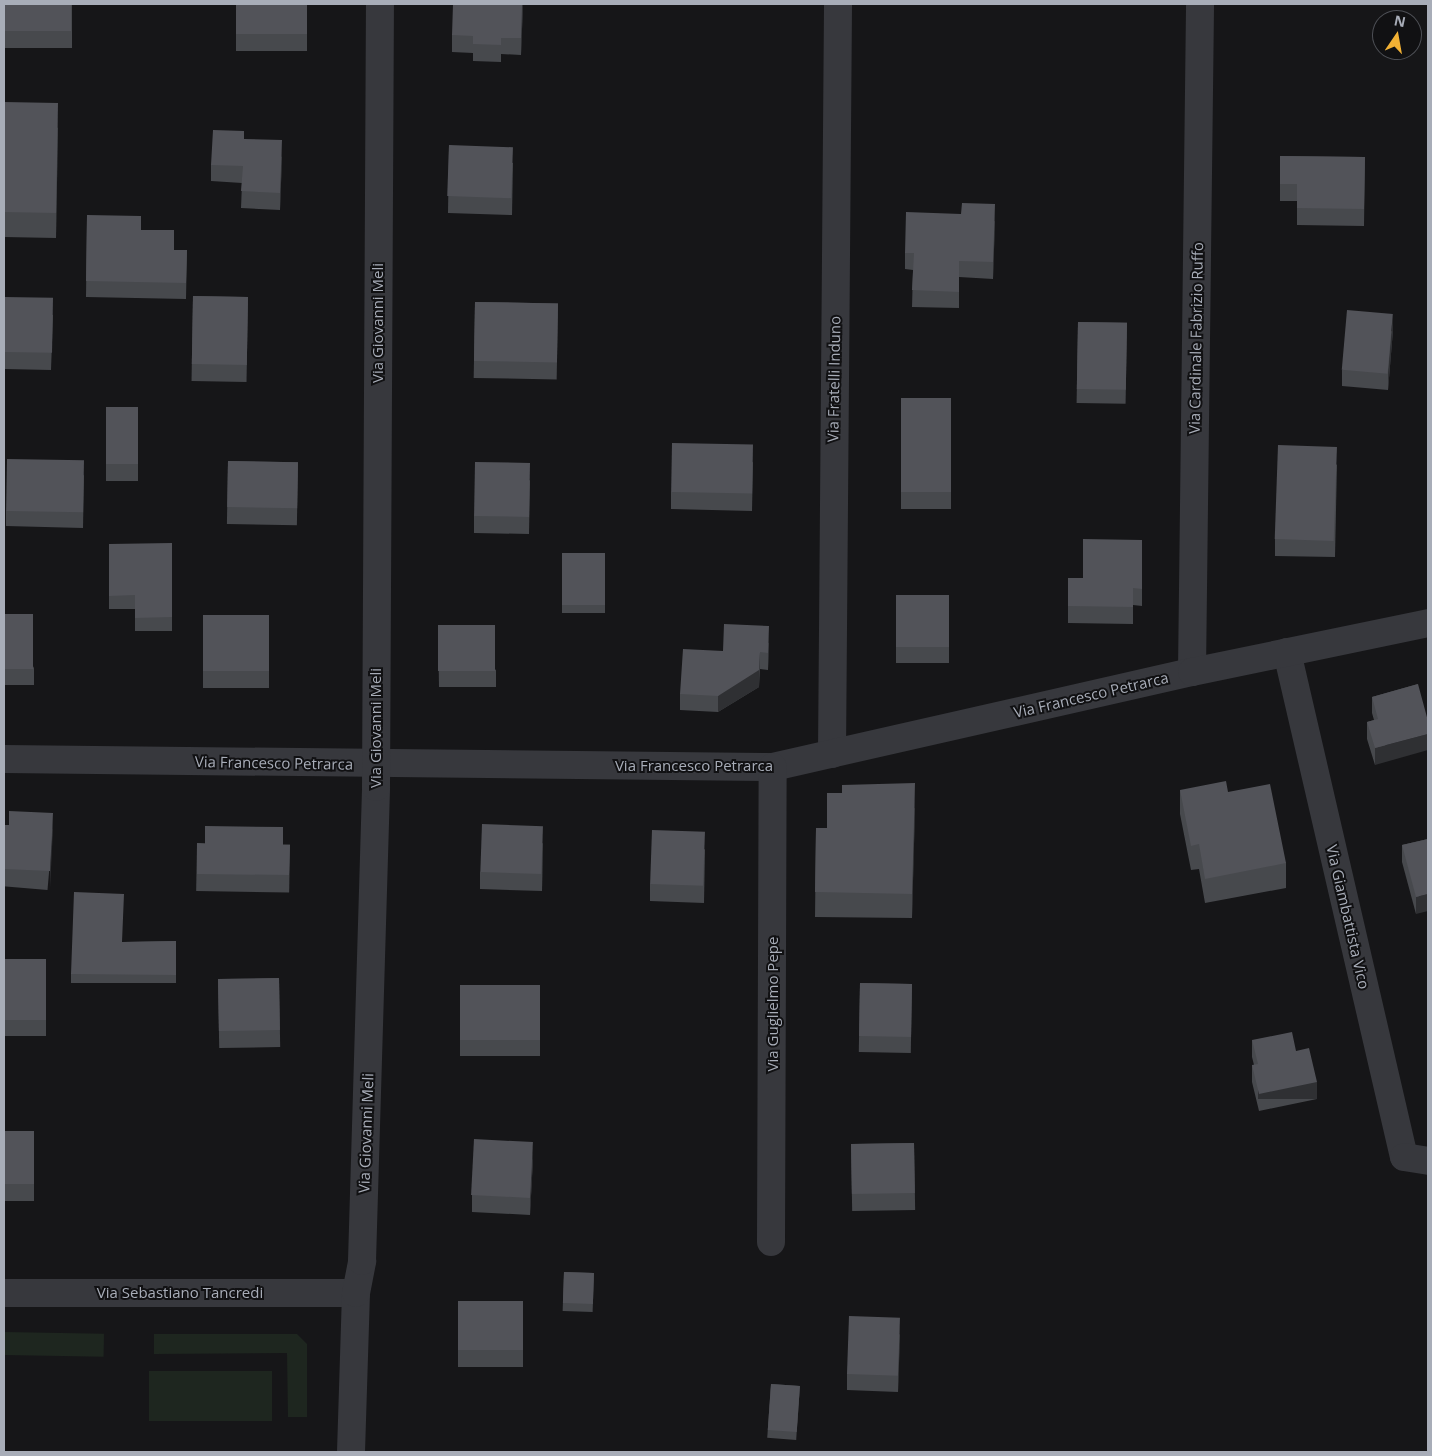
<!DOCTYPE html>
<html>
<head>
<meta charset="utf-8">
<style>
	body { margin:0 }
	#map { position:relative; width:1432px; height:1456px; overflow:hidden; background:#161618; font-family:"Open Sans",sans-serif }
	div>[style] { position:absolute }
	.green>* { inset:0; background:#1e261f; transform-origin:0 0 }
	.street>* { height:28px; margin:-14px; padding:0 14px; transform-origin:14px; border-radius:14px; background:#37383d }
	.wall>* { inset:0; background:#47494d; transform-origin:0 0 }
	.shaded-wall>* { inset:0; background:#2f3033; transform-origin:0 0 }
	.building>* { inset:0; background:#525359; transform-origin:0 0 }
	span { translate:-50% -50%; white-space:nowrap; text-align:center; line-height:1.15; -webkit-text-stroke:4px #111113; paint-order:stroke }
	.street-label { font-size:15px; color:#a8adb8 }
	.frame { position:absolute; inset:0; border:5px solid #a8adb8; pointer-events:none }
	.north { position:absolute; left:1372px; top:10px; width:50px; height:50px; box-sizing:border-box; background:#111113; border:1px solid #4d4f55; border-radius:50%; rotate:12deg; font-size:14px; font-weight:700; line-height:20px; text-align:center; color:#a8adb8 }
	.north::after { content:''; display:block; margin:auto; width:18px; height:22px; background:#f2b134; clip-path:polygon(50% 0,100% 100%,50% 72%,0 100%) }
</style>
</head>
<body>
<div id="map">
	<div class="green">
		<i style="left:4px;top:1332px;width:100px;height:23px;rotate:1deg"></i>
		<i style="clip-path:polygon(154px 1334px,297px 1334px,307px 1344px,307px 1417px,288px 1417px,287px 1353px,154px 1354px)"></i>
		<i style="left:149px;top:1371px;width:123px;height:50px"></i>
	</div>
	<div class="street">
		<i style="left:1287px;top:652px;width:518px;rotate:76.96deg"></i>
		<i style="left:1404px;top:1157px;width:24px;rotate:9deg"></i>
		<i style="left:1192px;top:672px;width:668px;rotate:-89.31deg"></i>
		<i style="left:832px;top:754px;width:750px;rotate:-89.54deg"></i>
		<i style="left:4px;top:759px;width:769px;rotate:0.6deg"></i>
		<i style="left:773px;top:767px;width:430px;rotate:-12.8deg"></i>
		<i style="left:1192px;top:672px;width:241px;rotate:-11.7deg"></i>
		<i style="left:771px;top:1242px;width:475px;rotate:-89.8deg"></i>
		<i style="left:4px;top:1293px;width:352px"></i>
		<i style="left:351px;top:1452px;width:159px;rotate:-88.2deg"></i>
		<i style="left:356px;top:1293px;width:33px;rotate:-79deg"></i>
		<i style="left:362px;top:1261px;width:474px;rotate:-88.3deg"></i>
		<i style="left:376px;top:787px;width:783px;rotate:-89.71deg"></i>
	</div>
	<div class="wall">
		<i style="left:4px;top:4px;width:68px;height:44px"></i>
		<i style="left:236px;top:4px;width:71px;height:47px"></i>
		<i style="clip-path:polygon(523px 4px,521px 55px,501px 54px,501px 62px,473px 61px,473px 53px,452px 52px,452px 35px)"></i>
		<i style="clip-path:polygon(4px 102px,58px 128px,56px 238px,4px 237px)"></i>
		<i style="clip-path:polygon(244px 139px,282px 157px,280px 210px,241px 208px,242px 183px,211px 181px,211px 165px)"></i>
		<i style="clip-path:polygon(449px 145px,513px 163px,512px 215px,448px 213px)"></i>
		<i style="clip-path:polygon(1280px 156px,1365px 157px,1364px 226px,1297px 225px,1297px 201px,1280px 201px)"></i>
		<i style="clip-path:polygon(87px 215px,141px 230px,174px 250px,187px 250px,186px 299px,86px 297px)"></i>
		<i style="clip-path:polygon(995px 221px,993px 279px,959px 277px,959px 308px,912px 307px,913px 270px,905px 269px,905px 253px)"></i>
		<i style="left:193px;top:296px;width:55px;height:85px;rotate:1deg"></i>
		<i style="clip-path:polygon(4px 297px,53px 315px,51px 370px,4px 369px)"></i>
		<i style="left:475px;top:302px;width:83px;height:76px;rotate:1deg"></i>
		<i style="left:1078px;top:322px;width:49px;height:81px;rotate:1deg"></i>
		<i style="clip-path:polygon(1393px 330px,1388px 390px,1342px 386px,1342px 370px)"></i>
		<i style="left:901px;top:398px;width:50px;height:111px"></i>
		<i style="left:106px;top:407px;width:32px;height:74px"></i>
		<i style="left:228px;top:461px;width:70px;height:63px;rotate:1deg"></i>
		<i style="clip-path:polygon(753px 462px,752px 511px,671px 509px,671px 492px)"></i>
		<i style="clip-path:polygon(1337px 464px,1335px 557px,1275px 556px,1275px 539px)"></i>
		<i style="clip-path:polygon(84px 475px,83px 528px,6px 526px,6px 511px)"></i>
		<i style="clip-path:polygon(530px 480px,529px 534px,474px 533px,474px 516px)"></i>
		<i style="clip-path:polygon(1142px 540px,1142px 606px,1133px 605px,1133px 624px,1068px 623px,1068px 578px,1083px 578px)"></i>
		<i style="clip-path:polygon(109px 544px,172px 617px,172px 631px,135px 631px,135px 609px,109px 609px)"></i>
		<i style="left:562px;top:553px;width:43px;height:60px"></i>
		<i style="left:896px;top:595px;width:53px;height:68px"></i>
		<i style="clip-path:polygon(4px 614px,34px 668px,34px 685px,4px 685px)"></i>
		<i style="left:203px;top:615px;width:66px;height:73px"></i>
		<i style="clip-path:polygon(438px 625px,496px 670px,496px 687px,439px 687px)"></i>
		<i style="clip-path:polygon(769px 643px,768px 670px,760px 669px,759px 687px,718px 712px,680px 710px,680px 694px,723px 651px)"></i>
		<i style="clip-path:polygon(1418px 684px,1375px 765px,1367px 739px,1367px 722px,1374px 720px,1372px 713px,1372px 697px)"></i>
		<i style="clip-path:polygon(1180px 790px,1228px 792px,1286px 863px,1286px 888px,1205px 903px,1199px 869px,1191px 870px,1180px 814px)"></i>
		<i style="clip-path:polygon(915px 808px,912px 918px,815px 917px,816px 828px,827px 828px)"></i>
		<i style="left:4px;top:825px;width:49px;height:61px;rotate:5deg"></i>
		<i style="clip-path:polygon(1428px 839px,1416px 914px,1402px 862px,1402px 845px)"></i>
		<i style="left:197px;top:843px;width:93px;height:48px;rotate:1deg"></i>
		<i style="clip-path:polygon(543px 843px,542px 891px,480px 889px,480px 872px)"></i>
		<i style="clip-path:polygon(705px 849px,704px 903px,650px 901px,650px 884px)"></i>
		<i style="clip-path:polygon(176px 941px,176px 983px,71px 983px,71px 974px,123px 942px)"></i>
		<i style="left:4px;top:959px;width:42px;height:77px"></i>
		<i style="left:279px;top:978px;width:69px;height:61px;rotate:89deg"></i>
		<i style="left:860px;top:983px;width:52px;height:69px;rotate:1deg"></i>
		<i style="left:460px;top:985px;width:80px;height:71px"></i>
		<i style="clip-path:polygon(1252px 1040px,1296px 1051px,1317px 1099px,1259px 1111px,1252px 1082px,1252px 1065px,1254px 1065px,1252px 1057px)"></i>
		<i style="left:4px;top:1131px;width:30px;height:70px"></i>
		<i style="left:914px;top:1143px;width:67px;height:63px;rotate:89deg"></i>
		<i style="clip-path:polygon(533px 1159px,530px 1215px,472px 1212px,472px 1195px)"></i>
		<i style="left:564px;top:1272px;width:30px;height:39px;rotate:2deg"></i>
		<i style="left:458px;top:1301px;width:65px;height:66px"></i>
		<i style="clip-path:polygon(900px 1334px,898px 1392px,847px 1390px,847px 1374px)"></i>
		<i style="left:771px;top:1384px;width:29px;height:54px;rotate:4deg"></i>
	</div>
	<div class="shaded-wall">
		<i style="clip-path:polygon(522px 4px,523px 4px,521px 55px,521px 38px)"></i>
		<i style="clip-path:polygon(58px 103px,58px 128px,56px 238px,56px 214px)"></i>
		<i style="clip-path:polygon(282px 140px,282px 157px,280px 210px,280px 193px)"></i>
		<i style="clip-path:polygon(995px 204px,995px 221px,993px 279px,993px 262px)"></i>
		<i style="clip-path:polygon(1393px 314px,1393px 330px,1388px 390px,1388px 373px)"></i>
		<i style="clip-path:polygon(769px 626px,769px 643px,768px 670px,768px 653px)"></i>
		<i style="clip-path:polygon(760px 652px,759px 687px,718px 712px,718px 696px)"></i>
		<i style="clip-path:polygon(1428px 734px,1428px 750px,1375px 765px,1375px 748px)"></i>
		<i style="clip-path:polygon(915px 783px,915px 808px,912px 918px,912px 894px)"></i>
		<i style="clip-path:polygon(53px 813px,53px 829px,50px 888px,50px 871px)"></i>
		<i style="clip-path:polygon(543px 826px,543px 843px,542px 891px,542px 874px)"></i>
		<i style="clip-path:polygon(1428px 894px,1428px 911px,1416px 914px,1416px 897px)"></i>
		<i style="left:1317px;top:1082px;width:17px;height:59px;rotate:90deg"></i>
		<i style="clip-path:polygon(533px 1142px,533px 1159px,530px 1215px,530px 1198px)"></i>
		<i style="clip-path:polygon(900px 1318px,900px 1334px,898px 1392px,898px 1375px)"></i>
	</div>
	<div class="building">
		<i style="left:4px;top:4px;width:67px;height:27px"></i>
		<i style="left:236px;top:4px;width:71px;height:30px"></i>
		<i style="clip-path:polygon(453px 4px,522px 4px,521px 38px,501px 38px,501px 45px,473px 44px,473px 36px,452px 35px)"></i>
		<i style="left:4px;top:102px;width:54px;height:110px;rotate:1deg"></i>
		<i style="clip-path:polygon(213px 130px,244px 131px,244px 139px,282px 140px,280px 193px,241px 191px,243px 166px,211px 165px)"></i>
		<i style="left:449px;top:145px;width:64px;height:51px;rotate:2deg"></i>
		<i style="clip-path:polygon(1280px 156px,1365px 157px,1364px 209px,1297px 208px,1297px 184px,1280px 184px)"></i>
		<i style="clip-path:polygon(962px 203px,995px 204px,993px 262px,959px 261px,959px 292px,912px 290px,914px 253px,905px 253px,906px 212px,961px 214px)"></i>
		<i style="clip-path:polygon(87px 215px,141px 216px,141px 230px,174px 230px,174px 250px,187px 250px,186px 283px,86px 281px)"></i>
		<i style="left:193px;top:296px;width:55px;height:68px;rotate:1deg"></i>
		<i style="left:4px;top:297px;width:49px;height:55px;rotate:1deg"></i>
		<i style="left:475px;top:302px;width:83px;height:59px;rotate:1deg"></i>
		<i style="left:1347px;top:310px;width:46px;height:60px;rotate:5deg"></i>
		<i style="left:1078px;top:322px;width:49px;height:67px;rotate:1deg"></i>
		<i style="left:901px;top:398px;width:50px;height:94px"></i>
		<i style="left:106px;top:407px;width:32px;height:57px"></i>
		<i style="left:672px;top:443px;width:81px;height:49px;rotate:1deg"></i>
		<i style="left:1278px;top:445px;width:59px;height:94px;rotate:2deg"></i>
		<i style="left:7px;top:459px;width:77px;height:52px;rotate:1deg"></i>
		<i style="left:228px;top:461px;width:70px;height:46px;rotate:1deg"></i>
		<i style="left:475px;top:462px;width:55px;height:54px;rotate:1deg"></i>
		<i style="clip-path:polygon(1083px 539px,1142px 540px,1142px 589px,1133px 588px,1133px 607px,1068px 606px,1068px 578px,1083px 578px)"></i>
		<i style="clip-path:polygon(172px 543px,172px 617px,135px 618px,135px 595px,109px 596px,109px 544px)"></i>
		<i style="left:562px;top:553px;width:43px;height:52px"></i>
		<i style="left:896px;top:595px;width:53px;height:52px"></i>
		<i style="left:4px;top:614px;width:29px;height:55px"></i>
		<i style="left:203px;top:615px;width:66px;height:56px"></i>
		<i style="clip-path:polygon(724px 624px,769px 626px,768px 653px,760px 652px,759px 670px,718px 696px,680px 694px,683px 649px,723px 651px)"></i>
		<i style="left:438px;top:625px;width:57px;height:46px"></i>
		<i style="clip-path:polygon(1418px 684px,1428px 721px,1428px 734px,1375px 748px,1367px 722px,1378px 719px,1372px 697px)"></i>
		<i style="clip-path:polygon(1226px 781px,1228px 792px,1270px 784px,1286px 863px,1205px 879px,1199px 844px,1191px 846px,1180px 790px)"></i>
		<i style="clip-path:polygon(915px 783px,912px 894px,815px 892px,816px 828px,827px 828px,827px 793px,842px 793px,842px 785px)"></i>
		<i style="clip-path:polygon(9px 811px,53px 813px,50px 871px,4px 869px,4px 825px,9px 825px)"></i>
		<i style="left:482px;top:824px;width:61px;height:48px;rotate:2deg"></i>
		<i style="clip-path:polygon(205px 826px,283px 827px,283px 845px,290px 845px,289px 875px,197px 874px,197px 843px,205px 844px)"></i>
		<i style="left:652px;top:830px;width:53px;height:54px;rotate:2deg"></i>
		<i style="clip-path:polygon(1428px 839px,1428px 894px,1416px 897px,1402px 845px)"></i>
		<i style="clip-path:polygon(74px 892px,124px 894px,122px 942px,176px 941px,176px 975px,71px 974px)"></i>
		<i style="left:4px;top:959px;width:42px;height:61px"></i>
		<i style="left:279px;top:978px;width:52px;height:61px;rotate:89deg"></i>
		<i style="left:860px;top:983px;width:52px;height:53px;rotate:1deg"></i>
		<i style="left:460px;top:985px;width:80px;height:55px"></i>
		<i style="clip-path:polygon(1292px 1032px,1296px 1051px,1309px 1048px,1317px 1082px,1259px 1094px,1252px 1065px,1258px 1064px,1252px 1040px)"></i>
		<i style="left:4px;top:1131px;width:30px;height:53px"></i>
		<i style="left:474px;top:1139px;width:59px;height:56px;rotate:3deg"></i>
		<i style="left:914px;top:1143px;width:50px;height:63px;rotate:89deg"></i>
		<i style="left:564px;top:1272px;width:30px;height:31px;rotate:2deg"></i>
		<i style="left:458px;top:1301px;width:65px;height:49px"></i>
		<i style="left:849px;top:1316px;width:51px;height:58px;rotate:2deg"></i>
		<i style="left:771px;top:1384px;width:29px;height:46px;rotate:4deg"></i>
	</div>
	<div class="street-label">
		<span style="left:378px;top:323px;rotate:-90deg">Via Giovanni Meli</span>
		<span style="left:1196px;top:338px;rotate:-89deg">Via Cardinale Fabrizio Ruffo</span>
		<span style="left:834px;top:379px;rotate:-89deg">Via Fratelli Induno</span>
		<span style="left:1091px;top:695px;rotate:-13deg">Via Francesco Petrarca</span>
		<span style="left:376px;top:728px;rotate:-90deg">Via Giovanni Meli</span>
		<span style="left:274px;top:763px;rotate:1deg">Via Francesco Petrarca</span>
		<span style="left:694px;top:766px">Via Francesco Petrarca</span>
		<span style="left:1348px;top:917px;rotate:77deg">Via Giambattista Vico</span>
		<span style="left:773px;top:1004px;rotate:-90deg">Via Guglielmo Pepe</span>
		<span style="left:366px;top:1133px;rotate:-88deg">Via Giovanni Meli</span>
		<span style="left:180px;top:1293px">Via Sebastiano Tancredi</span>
	</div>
	<div class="frame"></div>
	<div class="north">N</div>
</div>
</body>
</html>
